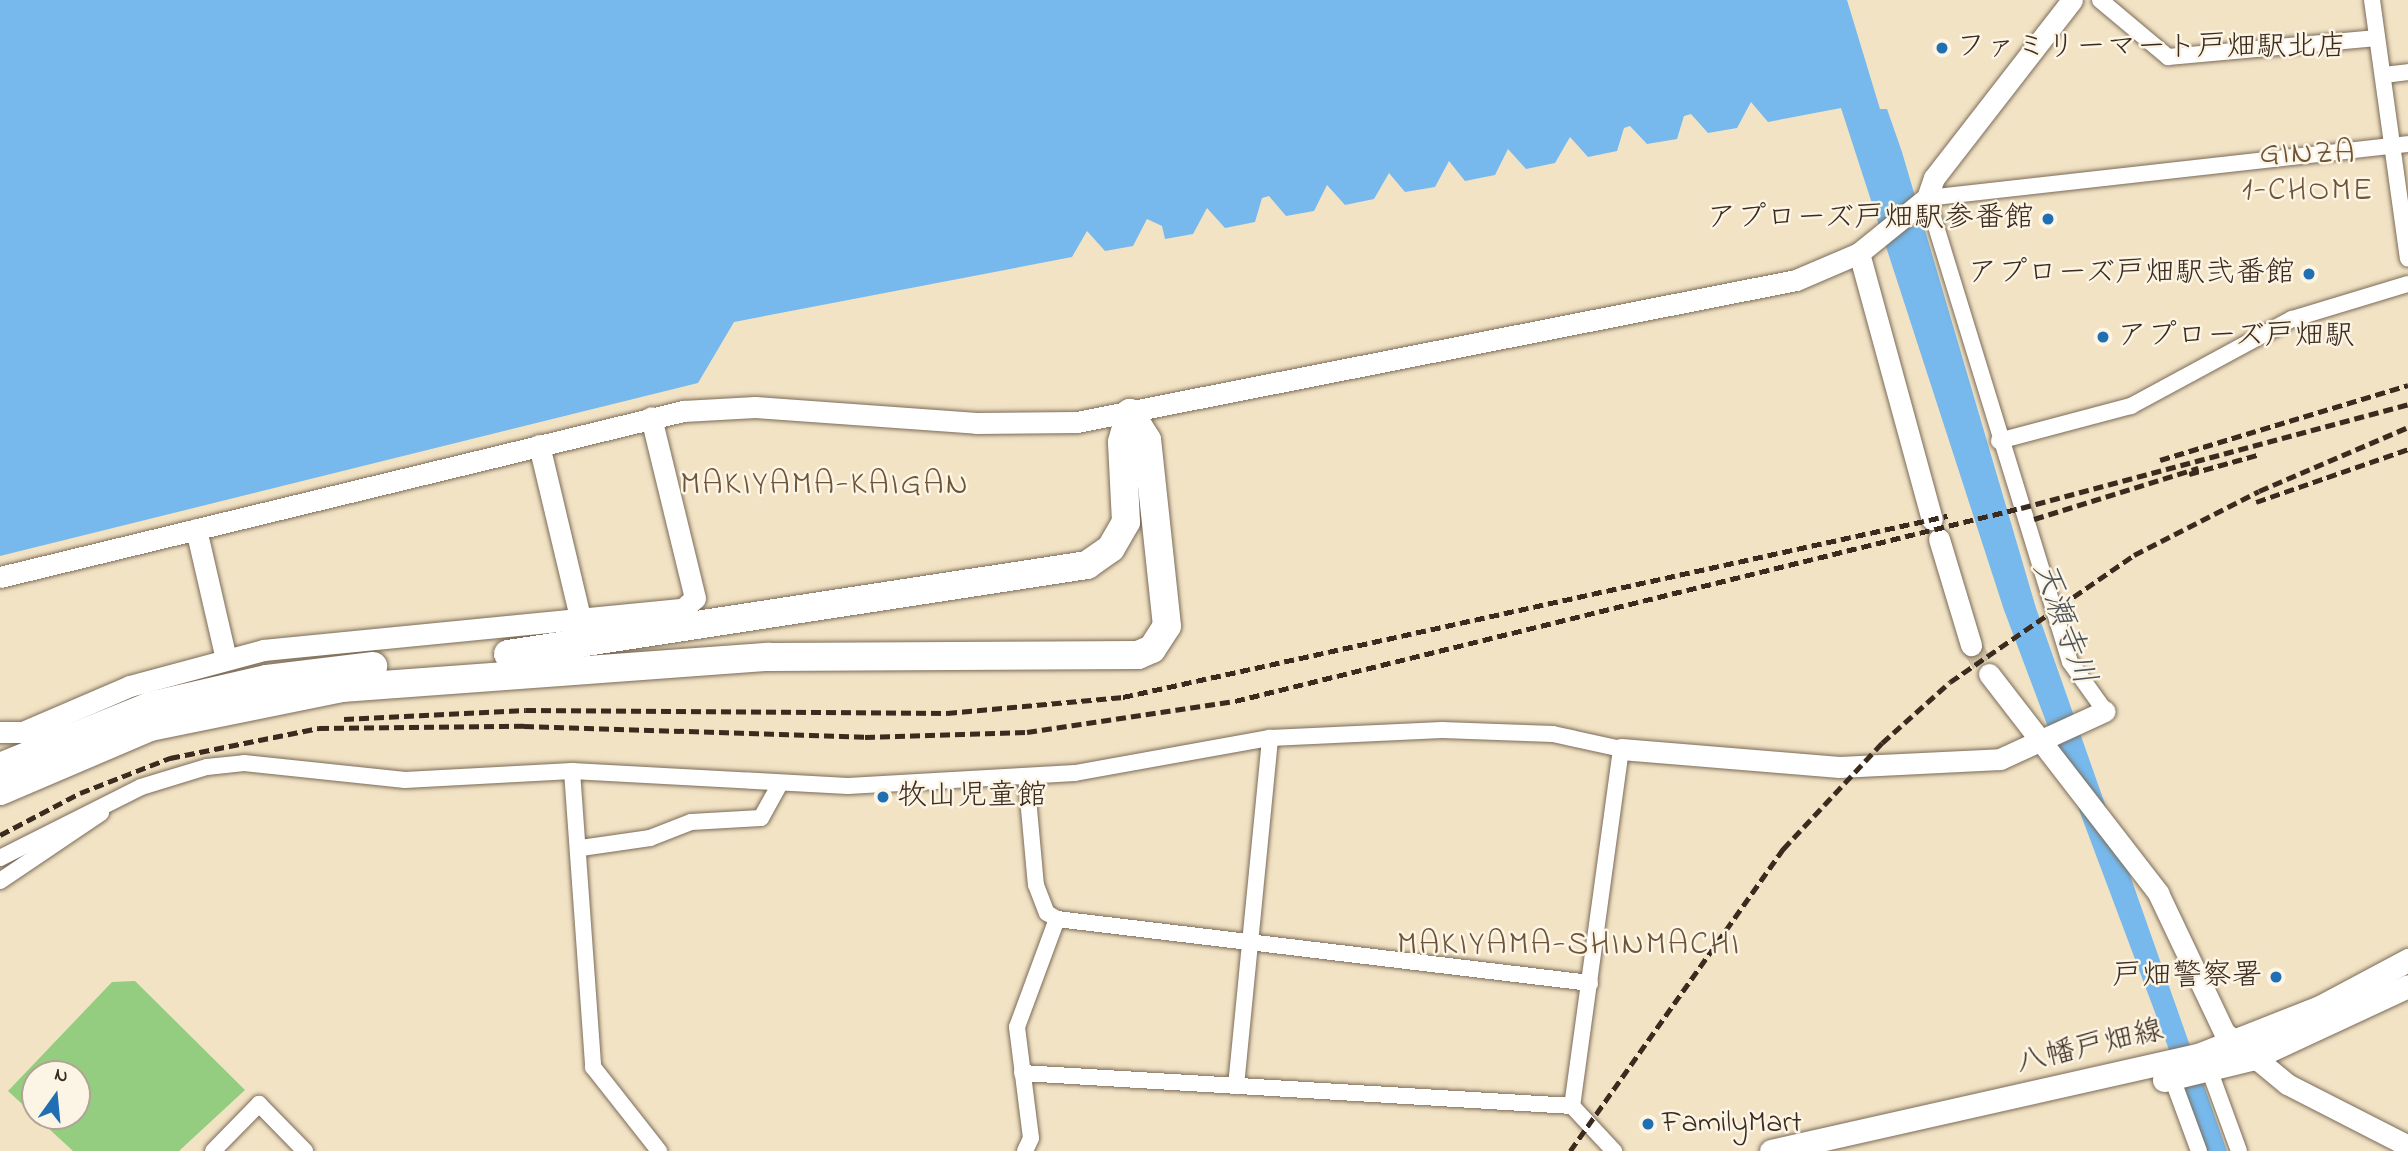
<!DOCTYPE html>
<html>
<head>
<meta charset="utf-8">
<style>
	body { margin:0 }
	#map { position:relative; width:2408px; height:1151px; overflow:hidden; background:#f2e3c5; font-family:"Indie Flower","Klee One",sans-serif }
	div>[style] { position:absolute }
	.green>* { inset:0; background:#94cd80 }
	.water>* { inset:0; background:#77b9ec }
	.secondary-tunnel>* { height:21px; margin-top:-10.5px; transform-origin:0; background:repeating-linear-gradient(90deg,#cdbea4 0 21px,transparent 0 31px) }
	.roads { filter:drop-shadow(0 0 2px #7b6b58) drop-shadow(0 0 2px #7b6b58) }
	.street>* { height:16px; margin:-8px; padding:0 8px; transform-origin:8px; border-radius:8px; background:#fff }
	.secondary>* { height:21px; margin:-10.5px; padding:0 10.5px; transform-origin:10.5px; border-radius:10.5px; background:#fff }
	.primary>* { height:23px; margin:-11.5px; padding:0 11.5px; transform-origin:11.5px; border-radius:11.5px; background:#fff }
	.highway>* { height:28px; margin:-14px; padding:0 14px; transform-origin:14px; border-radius:14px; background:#fff }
	.rail>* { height:4.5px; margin-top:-2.25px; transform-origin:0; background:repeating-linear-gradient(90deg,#3b2a1e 0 10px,transparent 0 15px) }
	.dots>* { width:19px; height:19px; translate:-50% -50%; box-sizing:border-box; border:4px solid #fcf5e5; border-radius:50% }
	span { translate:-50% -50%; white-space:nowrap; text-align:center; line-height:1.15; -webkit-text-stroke:5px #fcf5e5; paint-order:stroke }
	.poi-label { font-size:30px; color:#3b2a1e }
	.left { translate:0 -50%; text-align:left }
	.right { translate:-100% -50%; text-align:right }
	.street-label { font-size:30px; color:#3b2a1e }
	.neighbourhood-label { font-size:32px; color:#6d5338; letter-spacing:2px }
	.water-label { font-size:32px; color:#4d555c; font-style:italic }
	.quarter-label { font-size:33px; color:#6d5338; letter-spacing:2px }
	.north { position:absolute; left:21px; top:1060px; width:70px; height:70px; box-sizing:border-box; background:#fcf5e5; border:2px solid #afa495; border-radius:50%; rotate:15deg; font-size:19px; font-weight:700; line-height:28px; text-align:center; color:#3b2a1e }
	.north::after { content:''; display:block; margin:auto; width:24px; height:32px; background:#1f6fb2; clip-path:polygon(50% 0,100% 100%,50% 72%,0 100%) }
</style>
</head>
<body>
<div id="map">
	<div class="green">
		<i style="clip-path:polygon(135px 981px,245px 1090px,179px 1151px,73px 1151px,35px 1116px,77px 1116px,77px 1074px,35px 1074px,35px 1116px,8px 1091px,112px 982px)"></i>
	</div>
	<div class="water">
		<i style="clip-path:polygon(0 0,1847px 0,1880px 109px,1887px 109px,1902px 152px,2036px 608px,2227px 1151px,2207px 1151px,2004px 610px,1841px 108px,1768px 122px,1751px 102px,1737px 128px,1708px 133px,1691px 114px,1684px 116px,1677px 139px,1647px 144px,1630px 126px,1624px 128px,1617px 151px,1588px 157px,1570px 137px,1555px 163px,1526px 169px,1508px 149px,1495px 175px,1465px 181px,1449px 161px,1435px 187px,1405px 192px,1389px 173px,1374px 199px,1345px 205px,1327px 185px,1314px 211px,1286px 216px,1269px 196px,1262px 198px,1255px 222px,1225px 228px,1207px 208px,1193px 234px,1165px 239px,1162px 226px,1147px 219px,1133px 246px,1105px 251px,1087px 231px,1072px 257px,734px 322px,698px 383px,0 556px)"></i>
	</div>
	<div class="secondary-tunnel">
		<i style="left:1971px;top:645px;width:34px;rotate:58deg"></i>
	</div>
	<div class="roads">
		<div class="street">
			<i style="left:2100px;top:0;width:89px;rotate:40deg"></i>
			<i style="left:2168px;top:57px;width:210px;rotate:-5.2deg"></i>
			<i style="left:2372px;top:0;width:261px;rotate:82.1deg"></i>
			<i style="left:2384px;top:75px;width:24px;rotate:-7deg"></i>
			<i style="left:1999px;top:441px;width:137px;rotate:-14.9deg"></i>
			<i style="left:2131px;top:406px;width:183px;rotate:-28.4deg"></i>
			<i style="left:2292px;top:319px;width:121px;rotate:-16.8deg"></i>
			<i style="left:2105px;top:711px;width:60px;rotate:-125.5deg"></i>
			<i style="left:2070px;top:662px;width:486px;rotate:-107.1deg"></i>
			<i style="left:1927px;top:198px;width:484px;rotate:-6.4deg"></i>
			<i style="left:572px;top:771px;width:297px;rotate:85.9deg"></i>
			<i style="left:593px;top:1067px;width:107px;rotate:51.8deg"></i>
			<i style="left:1026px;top:776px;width:109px;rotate:84.8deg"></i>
			<i style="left:1036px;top:885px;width:30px;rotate:69deg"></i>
			<i style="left:1047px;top:913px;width:12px;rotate:31deg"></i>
			<i style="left:1057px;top:919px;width:537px;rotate:6.85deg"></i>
			<i style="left:581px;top:848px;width:70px;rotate:-8.2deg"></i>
			<i style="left:650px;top:838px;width:44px;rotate:-21.3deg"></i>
			<i style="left:691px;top:822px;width:70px;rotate:-3.3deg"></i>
			<i style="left:761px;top:818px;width:39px;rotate:-61deg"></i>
			<i style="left:0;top:858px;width:158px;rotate:-26.7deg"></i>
			<i style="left:141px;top:787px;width:69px;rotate:-16.9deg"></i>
			<i style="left:207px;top:767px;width:37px;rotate:-6deg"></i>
			<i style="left:244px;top:763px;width:162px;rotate:6deg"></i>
			<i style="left:405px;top:780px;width:167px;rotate:-3.1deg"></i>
			<i style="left:572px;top:771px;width:276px;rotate:3.1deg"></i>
			<i style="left:848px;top:786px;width:227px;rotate:-3.3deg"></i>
			<i style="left:1075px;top:773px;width:198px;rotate:-10.2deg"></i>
			<i style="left:1270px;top:738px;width:172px;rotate:-2.7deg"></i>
			<i style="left:1442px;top:730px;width:111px;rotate:2.1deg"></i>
			<i style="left:1553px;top:734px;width:70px;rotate:12.4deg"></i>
			<i style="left:1621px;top:749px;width:360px;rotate:97.8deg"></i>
			<i style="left:1572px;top:1106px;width:62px;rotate:47deg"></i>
			<i style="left:0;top:881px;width:122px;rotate:-34deg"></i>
			<i style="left:2209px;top:1069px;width:87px;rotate:69.9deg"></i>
			<i style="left:1022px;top:1073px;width:551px;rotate:3.43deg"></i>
			<i style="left:2172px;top:1078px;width:78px;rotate:69.7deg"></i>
			<i style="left:1236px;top:1086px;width:350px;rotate:-84.4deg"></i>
			<i style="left:213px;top:1151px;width:66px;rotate:-45.6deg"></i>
			<i style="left:259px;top:1104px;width:66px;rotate:45.6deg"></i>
			<i style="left:1025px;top:1151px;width:14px;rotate:-65deg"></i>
			<i style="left:1031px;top:1138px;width:112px;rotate:-97.2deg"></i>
			<i style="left:1017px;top:1027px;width:115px;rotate:-69.7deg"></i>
		</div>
		<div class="secondary">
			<i style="left:1859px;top:253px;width:276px;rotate:74.7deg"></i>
			<i style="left:539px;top:445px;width:177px;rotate:76.6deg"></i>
			<i style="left:196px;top:529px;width:133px;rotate:77deg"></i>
			<i style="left:1939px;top:539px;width:111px;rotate:73.2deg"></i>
			<i style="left:0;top:577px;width:703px;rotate:-13.66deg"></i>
			<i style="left:683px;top:411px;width:72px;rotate:-3.2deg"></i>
			<i style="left:755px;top:407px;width:222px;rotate:4.1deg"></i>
			<i style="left:976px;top:423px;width:101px;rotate:-0.6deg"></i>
			<i style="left:1077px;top:422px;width:733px;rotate:-11.17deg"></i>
			<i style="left:1796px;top:280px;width:69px;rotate:-23.2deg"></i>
			<i style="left:1859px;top:253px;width:87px;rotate:-39deg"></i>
			<i style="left:1927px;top:198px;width:21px;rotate:-71deg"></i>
			<i style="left:1934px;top:178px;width:225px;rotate:-52.2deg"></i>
			<i style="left:1989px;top:674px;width:277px;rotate:52.3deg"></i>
			<i style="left:2158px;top:893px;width:154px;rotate:64.6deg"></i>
			<i style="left:2224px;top:1032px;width:82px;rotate:39.5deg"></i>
			<i style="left:2287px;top:1084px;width:136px;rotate:27.1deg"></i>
			<i style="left:0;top:732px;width:23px"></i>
			<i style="left:23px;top:732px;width:116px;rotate:-23.3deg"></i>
			<i style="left:130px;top:686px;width:138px;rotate:-15.1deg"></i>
			<i style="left:263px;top:650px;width:422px;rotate:-5.6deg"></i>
			<i style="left:683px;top:609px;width:16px;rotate:-43deg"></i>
			<i style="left:695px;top:598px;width:186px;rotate:-103.7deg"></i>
			<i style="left:1621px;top:749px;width:219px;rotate:4.7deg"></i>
			<i style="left:1839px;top:767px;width:161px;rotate:-2.8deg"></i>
			<i style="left:2000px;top:759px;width:115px;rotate:-24.6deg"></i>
		</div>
		<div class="primary">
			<i style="left:2164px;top:1080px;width:89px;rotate:-13.6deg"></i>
			<i style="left:2251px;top:1059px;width:173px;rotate:-24.9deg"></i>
			<i style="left:1771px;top:1151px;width:438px;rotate:-12.7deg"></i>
			<i style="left:2198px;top:1055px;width:131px;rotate:-21.5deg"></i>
			<i style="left:2320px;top:1007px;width:100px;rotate:-28.1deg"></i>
		</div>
		<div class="highway">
			<i style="left:508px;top:654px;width:586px;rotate:-8.74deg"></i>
			<i style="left:1087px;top:565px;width:29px;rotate:-35deg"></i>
			<i style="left:1111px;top:548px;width:30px;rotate:-60deg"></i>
			<i style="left:1126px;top:522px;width:80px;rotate:-92.9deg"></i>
			<i style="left:1122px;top:442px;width:30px;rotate:-75deg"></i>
			<i style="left:0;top:767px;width:162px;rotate:-22.1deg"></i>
			<i style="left:150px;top:706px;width:120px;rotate:-13deg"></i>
			<i style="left:267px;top:679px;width:107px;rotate:-7deg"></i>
			<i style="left:0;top:791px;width:163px;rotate:-23.1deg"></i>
			<i style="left:150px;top:727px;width:196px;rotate:-11.5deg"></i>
			<i style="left:342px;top:688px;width:427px;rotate:-4.2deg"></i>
			<i style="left:768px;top:657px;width:370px;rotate:-0.3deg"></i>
			<i style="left:1138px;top:655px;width:15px;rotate:-23deg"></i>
			<i style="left:1152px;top:649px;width:27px;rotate:-57deg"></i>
			<i style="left:1167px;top:626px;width:187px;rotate:-96.1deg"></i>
			<i style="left:1147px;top:440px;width:32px;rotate:-122deg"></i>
		</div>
	</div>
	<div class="rail">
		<i style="left:2160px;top:460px;width:259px;rotate:-16.8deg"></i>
		<i style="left:2189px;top:474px;width:71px;rotate:-15.6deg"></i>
		<i style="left:2256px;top:502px;width:161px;rotate:-19.2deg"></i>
		<i style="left:2034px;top:519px;width:172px;rotate:-17.3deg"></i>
		<i style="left:344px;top:719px;width:182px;rotate:-2.8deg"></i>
		<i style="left:526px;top:710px;width:421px;rotate:0.4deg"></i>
		<i style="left:947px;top:713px;width:177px;rotate:-5.2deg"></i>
		<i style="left:1123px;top:697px;width:844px;rotate:-12.39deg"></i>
		<i style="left:0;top:835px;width:90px;rotate:-27.7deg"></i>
		<i style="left:80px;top:793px;width:97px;rotate:-21.3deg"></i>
		<i style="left:170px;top:758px;width:152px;rotate:-11.4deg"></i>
		<i style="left:319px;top:728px;width:205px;rotate:-0.6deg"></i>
		<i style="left:524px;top:726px;width:341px;rotate:1.8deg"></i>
		<i style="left:865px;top:737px;width:162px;rotate:-1.8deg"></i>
		<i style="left:1027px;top:732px;width:210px;rotate:-8.5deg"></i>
		<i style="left:1235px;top:701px;width:809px;rotate:-13.8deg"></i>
		<i style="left:2021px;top:508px;width:401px;rotate:-15deg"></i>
		<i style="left:1570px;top:1151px;width:370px;rotate:-54.8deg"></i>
		<i style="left:1783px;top:849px;width:145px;rotate:-47deg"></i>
		<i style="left:1882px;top:743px;width:91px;rotate:-41.9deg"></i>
		<i style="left:1950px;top:682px;width:224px;rotate:-34.6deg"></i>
		<i style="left:2134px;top:555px;width:140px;rotate:-27.1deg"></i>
		<i style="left:2259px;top:491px;width:162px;rotate:-23.2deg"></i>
	</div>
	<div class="dots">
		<i style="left:1942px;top:48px;background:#1f6fb2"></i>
		<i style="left:2048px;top:219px;background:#1f6fb2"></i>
		<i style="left:2309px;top:274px;background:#1f6fb2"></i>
		<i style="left:2103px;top:337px;background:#1f6fb2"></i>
		<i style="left:883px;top:797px;background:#1f6fb2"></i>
		<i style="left:2276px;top:977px;background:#1f6fb2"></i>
		<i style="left:1648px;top:1124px;background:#1f6fb2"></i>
	</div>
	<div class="poi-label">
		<span class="left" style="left:1956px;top:48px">ファミリーマート戸畑駅北店</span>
		<span class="right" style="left:2034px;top:219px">アプローズ戸畑駅参番館</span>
		<span class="right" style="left:2295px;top:274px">アプローズ戸畑駅弐番館</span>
		<span class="left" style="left:2117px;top:337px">アプローズ戸畑駅</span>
		<span class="left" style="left:897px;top:797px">牧山児童館</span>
		<span class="right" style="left:2262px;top:977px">戸畑警察署</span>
		<span class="left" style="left:1662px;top:1124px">FamilyMart</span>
	</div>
	<div class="street-label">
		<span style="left:2090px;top:1048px;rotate:-13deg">八幡戸畑線</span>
	</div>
	<div class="neighbourhood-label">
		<span style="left:2308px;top:174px">GINZA<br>1-CHOME</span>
	</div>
	<div class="water-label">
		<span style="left:2062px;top:624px;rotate:70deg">天瀬寺川</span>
	</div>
	<div class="quarter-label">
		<span style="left:825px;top:486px">MAKIYAMA-KAIGAN</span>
		<span style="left:1569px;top:946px">MAKIYAMA-SHINMACHI</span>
	</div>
	<div class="north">N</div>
</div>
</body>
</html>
